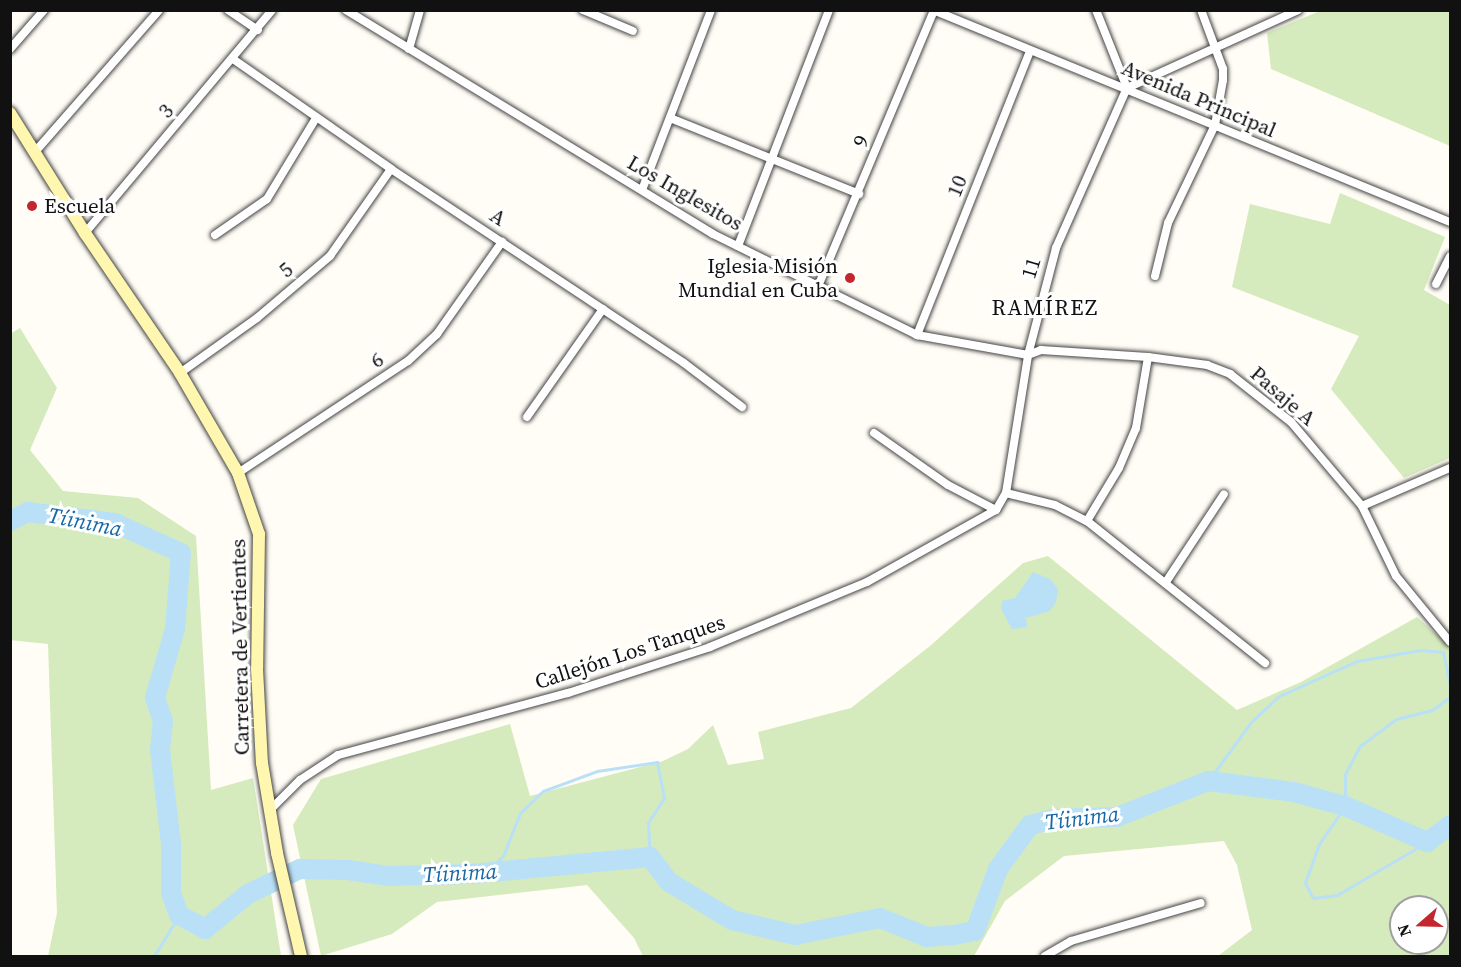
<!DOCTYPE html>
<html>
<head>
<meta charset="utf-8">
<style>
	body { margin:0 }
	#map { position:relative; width:1461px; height:967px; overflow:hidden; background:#fffdf5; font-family:"Source Serif 4",serif }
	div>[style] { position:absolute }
	.green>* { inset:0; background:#d5ebbd }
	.water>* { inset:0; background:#b9e0f7 }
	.stream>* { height:3px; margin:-1.5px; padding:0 1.5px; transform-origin:1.5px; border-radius:1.5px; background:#b9e0f7 }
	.river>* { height:20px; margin:-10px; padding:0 10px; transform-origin:10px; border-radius:10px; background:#b9e0f7 }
	.roads { filter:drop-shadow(0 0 2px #444) drop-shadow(0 0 2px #444) }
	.street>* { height:8px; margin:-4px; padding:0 4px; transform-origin:4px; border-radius:4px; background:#fff }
	.secondary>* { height:12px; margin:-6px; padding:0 6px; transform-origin:6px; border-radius:6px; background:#fff6b0 }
	.dots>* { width:16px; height:16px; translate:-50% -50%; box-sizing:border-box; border:3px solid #fff; border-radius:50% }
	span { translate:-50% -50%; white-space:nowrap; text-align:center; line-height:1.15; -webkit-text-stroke:6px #fff; paint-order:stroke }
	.street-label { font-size:21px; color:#111 }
	.poi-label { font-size:21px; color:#111 }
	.left { translate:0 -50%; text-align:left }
	.right { translate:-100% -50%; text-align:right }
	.neighbourhood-label { font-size:22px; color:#111; letter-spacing:1.5px }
	.water-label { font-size:22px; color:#1768a6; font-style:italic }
	.frame { position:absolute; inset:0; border:12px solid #111; pointer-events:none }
	.north { position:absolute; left:1389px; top:895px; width:60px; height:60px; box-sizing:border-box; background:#fff; border:2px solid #a0a0a0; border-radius:50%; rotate:250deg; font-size:16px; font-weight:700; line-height:24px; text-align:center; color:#111 }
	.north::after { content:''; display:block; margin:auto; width:21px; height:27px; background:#c4262e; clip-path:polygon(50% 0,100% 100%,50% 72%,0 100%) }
</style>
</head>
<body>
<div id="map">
	<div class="green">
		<i style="clip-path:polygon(1320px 11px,1450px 11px,1450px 146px,1271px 69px,1267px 33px)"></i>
		<i style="clip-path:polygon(1340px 193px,1445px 237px,1424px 290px,1450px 305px,1450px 458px,1404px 478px,1331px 389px,1359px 336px,1232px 287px,1250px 204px,1330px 224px)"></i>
		<i style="clip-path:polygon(20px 328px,57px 388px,30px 450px,63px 491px,138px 498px,196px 536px,211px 790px,253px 778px,281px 956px,48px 956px,57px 913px,48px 644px,10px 640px,10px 334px)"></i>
		<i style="clip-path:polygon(evenodd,1048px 556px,1237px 710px,1301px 682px,1417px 617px,1450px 647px,1450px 956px,1218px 956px,1252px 930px,1237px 865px,1224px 841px,1064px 856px,1005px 901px,974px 956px,643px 956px,634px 938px,587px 885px,437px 902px,392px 934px,321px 956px,293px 825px,321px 779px,510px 724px,530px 796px,663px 761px,688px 749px,713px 725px,728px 765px,764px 759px,758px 732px,851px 708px,930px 646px,1023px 563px,1048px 556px,1401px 907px,1437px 907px,1437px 943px,1401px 943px,1401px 907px)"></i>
	</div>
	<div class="water">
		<i style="clip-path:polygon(1033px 572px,1050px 579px,1058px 589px,1056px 602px,1050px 611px,1026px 618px,1027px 627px,1012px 629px,1001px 609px,1002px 601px,1015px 598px)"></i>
	</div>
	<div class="stream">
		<i style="left:1208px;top:781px;width:73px;rotate:-53.9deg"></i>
		<i style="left:1251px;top:722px;width:38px;rotate:-43deg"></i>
		<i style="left:1279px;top:696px;width:85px;rotate:-24.2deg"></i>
		<i style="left:1357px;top:661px;width:64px;rotate:-9.9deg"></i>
		<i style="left:1420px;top:650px;width:23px;rotate:5deg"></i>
		<i style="left:1443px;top:652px;width:35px;rotate:78deg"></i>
		<i style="left:1427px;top:842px;width:104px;rotate:149.5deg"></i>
		<i style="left:1337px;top:895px;width:24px;rotate:173deg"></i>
		<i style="left:1313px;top:898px;width:17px;rotate:-118deg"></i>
		<i style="left:1305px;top:883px;width:41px;rotate:-70.3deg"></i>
		<i style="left:1319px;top:844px;width:46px;rotate:-55.6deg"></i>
		<i style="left:1345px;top:806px;width:32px;rotate:-90deg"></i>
		<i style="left:1345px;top:774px;width:32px;rotate:-62deg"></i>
		<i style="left:1360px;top:746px;width:45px;rotate:-36.9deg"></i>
		<i style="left:1396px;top:719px;width:37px;rotate:-14deg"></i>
		<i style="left:1432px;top:710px;width:22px;rotate:-36deg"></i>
		<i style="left:488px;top:870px;width:21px;rotate:-43deg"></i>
		<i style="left:503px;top:856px;width:46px;rotate:-68.4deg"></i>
		<i style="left:520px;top:813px;width:32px;rotate:-44deg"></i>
		<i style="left:543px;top:791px;width:58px;rotate:-20.3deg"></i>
		<i style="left:597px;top:771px;width:61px;rotate:-8.5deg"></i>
		<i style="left:657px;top:762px;width:37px;rotate:79deg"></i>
		<i style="left:664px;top:798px;width:30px;rotate:123deg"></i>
		<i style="left:648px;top:823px;width:34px;rotate:87deg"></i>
		<i style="left:154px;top:956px;width:48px;rotate:-58.6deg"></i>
	</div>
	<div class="river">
		<i style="left:10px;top:521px;width:20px;rotate:-27deg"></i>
		<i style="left:28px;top:512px;width:88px;rotate:7.2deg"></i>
		<i style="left:115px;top:523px;width:72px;rotate:24.4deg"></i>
		<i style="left:181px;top:553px;width:76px;rotate:94.5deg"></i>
		<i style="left:175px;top:629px;width:72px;rotate:106.2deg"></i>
		<i style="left:155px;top:698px;width:24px;rotate:71deg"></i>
		<i style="left:163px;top:721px;width:29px;rotate:96deg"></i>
		<i style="left:160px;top:750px;width:95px;rotate:83.3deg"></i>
		<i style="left:171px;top:844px;width:49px;rotate:90deg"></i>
		<i style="left:171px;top:893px;width:23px;rotate:70deg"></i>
		<i style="left:179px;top:915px;width:30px;rotate:28deg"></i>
		<i style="left:205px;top:929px;width:55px;rotate:-39.1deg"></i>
		<i style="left:248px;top:894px;width:58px;rotate:-25.7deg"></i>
		<i style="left:300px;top:869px;width:48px;rotate:1.2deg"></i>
		<i style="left:348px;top:870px;width:40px;rotate:8.5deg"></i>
		<i style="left:388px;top:876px;width:83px;rotate:-1.4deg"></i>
		<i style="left:471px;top:874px;width:180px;rotate:-5.4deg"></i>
		<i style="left:650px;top:857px;width:31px;rotate:53deg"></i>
		<i style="left:669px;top:882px;width:74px;rotate:31.1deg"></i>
		<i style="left:732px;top:920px;width:65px;rotate:13.4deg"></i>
		<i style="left:795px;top:935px;width:87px;rotate:-11.3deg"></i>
		<i style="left:880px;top:918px;width:51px;rotate:22deg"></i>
		<i style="left:927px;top:937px;width:27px;rotate:-4deg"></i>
		<i style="left:954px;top:935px;width:21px;rotate:-11deg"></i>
		<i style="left:975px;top:931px;width:66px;rotate:-69.6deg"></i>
		<i style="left:998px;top:869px;width:54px;rotate:-54deg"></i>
		<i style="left:1030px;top:825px;width:23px;rotate:-15deg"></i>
		<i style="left:1052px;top:819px;width:65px;rotate:-1.8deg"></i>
		<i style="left:1117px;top:817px;width:98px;rotate:-21.6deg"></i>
		<i style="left:1208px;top:781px;width:87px;rotate:7.3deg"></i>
		<i style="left:1294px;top:792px;width:53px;rotate:15.4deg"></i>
		<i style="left:1345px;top:806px;width:90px;rotate:23.7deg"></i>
		<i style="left:1427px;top:842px;width:29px;rotate:-36deg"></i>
	</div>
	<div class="roads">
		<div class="street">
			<i style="left:228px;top:10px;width:36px;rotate:34deg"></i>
			<i style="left:346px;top:10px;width:430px;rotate:31.4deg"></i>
			<i style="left:713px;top:234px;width:228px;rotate:26.3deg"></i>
			<i style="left:917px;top:335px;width:113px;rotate:10.2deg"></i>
			<i style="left:1028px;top:355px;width:14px;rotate:-21deg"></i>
			<i style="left:1041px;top:350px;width:107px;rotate:3.7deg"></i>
			<i style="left:1148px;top:357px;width:60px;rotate:7.7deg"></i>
			<i style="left:1207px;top:365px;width:25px;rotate:21deg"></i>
			<i style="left:1230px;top:374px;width:78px;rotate:38.2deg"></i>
			<i style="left:1291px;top:422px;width:110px;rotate:49.8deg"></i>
			<i style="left:1362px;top:506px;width:78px;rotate:64.1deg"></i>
			<i style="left:1396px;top:576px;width:85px;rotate:50.7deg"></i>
			<i style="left:583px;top:10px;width:54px;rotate:22.8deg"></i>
			<i style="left:933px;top:10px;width:559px;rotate:22.3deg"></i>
			<i style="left:1096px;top:10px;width:84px;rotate:68.3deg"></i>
			<i style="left:10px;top:49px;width:52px;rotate:-48.9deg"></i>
			<i style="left:409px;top:49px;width:41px;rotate:-74.2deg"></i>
			<i style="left:233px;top:59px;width:193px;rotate:34.8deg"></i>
			<i style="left:391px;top:169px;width:351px;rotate:33.5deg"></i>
			<i style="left:684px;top:363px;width:73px;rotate:37.2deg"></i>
			<i style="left:1127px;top:88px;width:188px;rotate:-24.5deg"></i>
			<i style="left:670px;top:118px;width:204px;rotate:21.9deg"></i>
			<i style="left:34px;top:153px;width:190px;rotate:-48.8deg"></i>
			<i style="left:642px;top:190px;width:193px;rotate:-69deg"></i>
			<i style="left:85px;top:233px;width:291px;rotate:-50deg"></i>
			<i style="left:215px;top:235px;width:63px;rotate:-34.7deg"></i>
			<i style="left:267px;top:199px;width:95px;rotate:-58.8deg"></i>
			<i style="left:738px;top:246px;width:253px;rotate:-68.9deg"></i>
			<i style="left:1155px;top:276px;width:55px;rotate:-76.2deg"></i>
			<i style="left:1168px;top:223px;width:109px;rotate:-64.4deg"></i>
			<i style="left:1215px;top:125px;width:46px;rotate:-79.9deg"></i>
			<i style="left:1223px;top:80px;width:11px;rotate:-90deg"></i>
			<i style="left:1223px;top:69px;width:63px;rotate:-110.4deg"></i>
			<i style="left:819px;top:284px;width:296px;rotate:-67.2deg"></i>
			<i style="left:1436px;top:284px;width:31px;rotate:-63deg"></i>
			<i style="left:917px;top:335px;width:306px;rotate:-68.3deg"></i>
			<i style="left:180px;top:373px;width:95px;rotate:-35.5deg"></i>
			<i style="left:257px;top:318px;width:96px;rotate:-40.3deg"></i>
			<i style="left:330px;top:256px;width:106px;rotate:-55deg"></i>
			<i style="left:527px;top:417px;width:132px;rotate:-54.9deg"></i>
			<i style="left:874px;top:433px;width:90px;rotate:35.1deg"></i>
			<i style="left:948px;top:485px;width:54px;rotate:27.5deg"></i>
			<i style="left:238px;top:473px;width:204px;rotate:-33.4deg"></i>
			<i style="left:408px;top:361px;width:40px;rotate:-43deg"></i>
			<i style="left:437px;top:334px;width:113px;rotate:-54.8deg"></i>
			<i style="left:1006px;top:493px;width:50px;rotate:13.8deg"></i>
			<i style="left:1055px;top:505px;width:36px;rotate:27deg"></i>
			<i style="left:1087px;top:521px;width:228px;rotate:38.6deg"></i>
			<i style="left:1362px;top:506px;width:96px;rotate:-23.4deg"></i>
			<i style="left:1087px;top:521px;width:62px;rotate:-58.9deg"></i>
			<i style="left:1119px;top:468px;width:43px;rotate:-67deg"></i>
			<i style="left:1136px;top:428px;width:72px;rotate:-80.4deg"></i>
			<i style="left:1166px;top:582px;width:105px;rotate:-56.6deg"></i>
			<i style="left:269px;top:811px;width:44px;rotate:-45deg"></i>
			<i style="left:300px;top:780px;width:45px;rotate:-33.3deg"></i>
			<i style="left:338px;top:755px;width:238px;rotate:-15.1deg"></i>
			<i style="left:568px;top:693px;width:149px;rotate:-17.9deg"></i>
			<i style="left:710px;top:647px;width:170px;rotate:-22.5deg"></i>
			<i style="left:867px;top:582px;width:148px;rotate:-29.2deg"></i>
			<i style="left:996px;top:510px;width:20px;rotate:-60deg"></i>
			<i style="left:1006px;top:493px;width:140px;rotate:-80.9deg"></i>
			<i style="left:1028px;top:355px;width:111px;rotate:-75.3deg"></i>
			<i style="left:1056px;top:248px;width:175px;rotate:-66.1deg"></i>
			<i style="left:1045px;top:956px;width:30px;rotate:-30deg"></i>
			<i style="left:1071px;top:941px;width:135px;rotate:-16.3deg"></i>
		</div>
		<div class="secondary">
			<i style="left:10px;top:113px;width:142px;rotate:58deg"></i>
			<i style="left:85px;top:233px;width:169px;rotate:55.8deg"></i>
			<i style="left:180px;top:373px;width:116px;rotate:59.9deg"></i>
			<i style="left:238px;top:473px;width:65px;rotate:71deg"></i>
			<i style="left:259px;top:534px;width:135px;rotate:90.8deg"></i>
			<i style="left:257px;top:669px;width:94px;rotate:87deg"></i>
			<i style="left:262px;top:763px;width:91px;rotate:80.5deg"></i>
			<i style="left:277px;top:853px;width:106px;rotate:76.9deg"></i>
		</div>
	</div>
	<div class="dots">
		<i style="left:32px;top:206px;background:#c4262e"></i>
		<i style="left:850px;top:278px;background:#c4262e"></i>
	</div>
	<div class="street-label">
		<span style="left:1199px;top:99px;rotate:23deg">Avenida Principal</span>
		<span style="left:166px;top:111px;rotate:-49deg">3</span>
		<span style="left:861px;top:141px;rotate:-68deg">9</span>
		<span style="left:957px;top:186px;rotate:-68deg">10</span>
		<span style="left:685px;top:193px;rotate:30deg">Los Inglesitos</span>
		<span style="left:498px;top:217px;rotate:33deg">A</span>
		<span style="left:1031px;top:268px;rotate:-73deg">11</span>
		<span style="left:286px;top:270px;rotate:-40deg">5</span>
		<span style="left:377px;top:360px;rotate:-33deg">6</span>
		<span style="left:1283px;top:396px;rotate:41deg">Pasaje A</span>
		<span style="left:240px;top:647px;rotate:-91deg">Carretera de Vertientes</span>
		<span style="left:630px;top:652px;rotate:-18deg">Callejón Los Tanques</span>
	</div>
	<div class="poi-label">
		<span class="left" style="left:44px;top:206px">Escuela</span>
		<span class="right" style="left:838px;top:278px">Iglesia Misión<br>Mundial en Cuba</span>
	</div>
	<div class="neighbourhood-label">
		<span style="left:1045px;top:308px">RAMÍREZ</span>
	</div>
	<div class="water-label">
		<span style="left:85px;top:522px;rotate:11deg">Tíinima</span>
		<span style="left:1082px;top:818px;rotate:-7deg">Tíinima</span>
		<span style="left:460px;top:873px;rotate:-3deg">Tíinima</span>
	</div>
	<div class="frame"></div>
	<div class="north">N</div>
</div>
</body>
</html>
